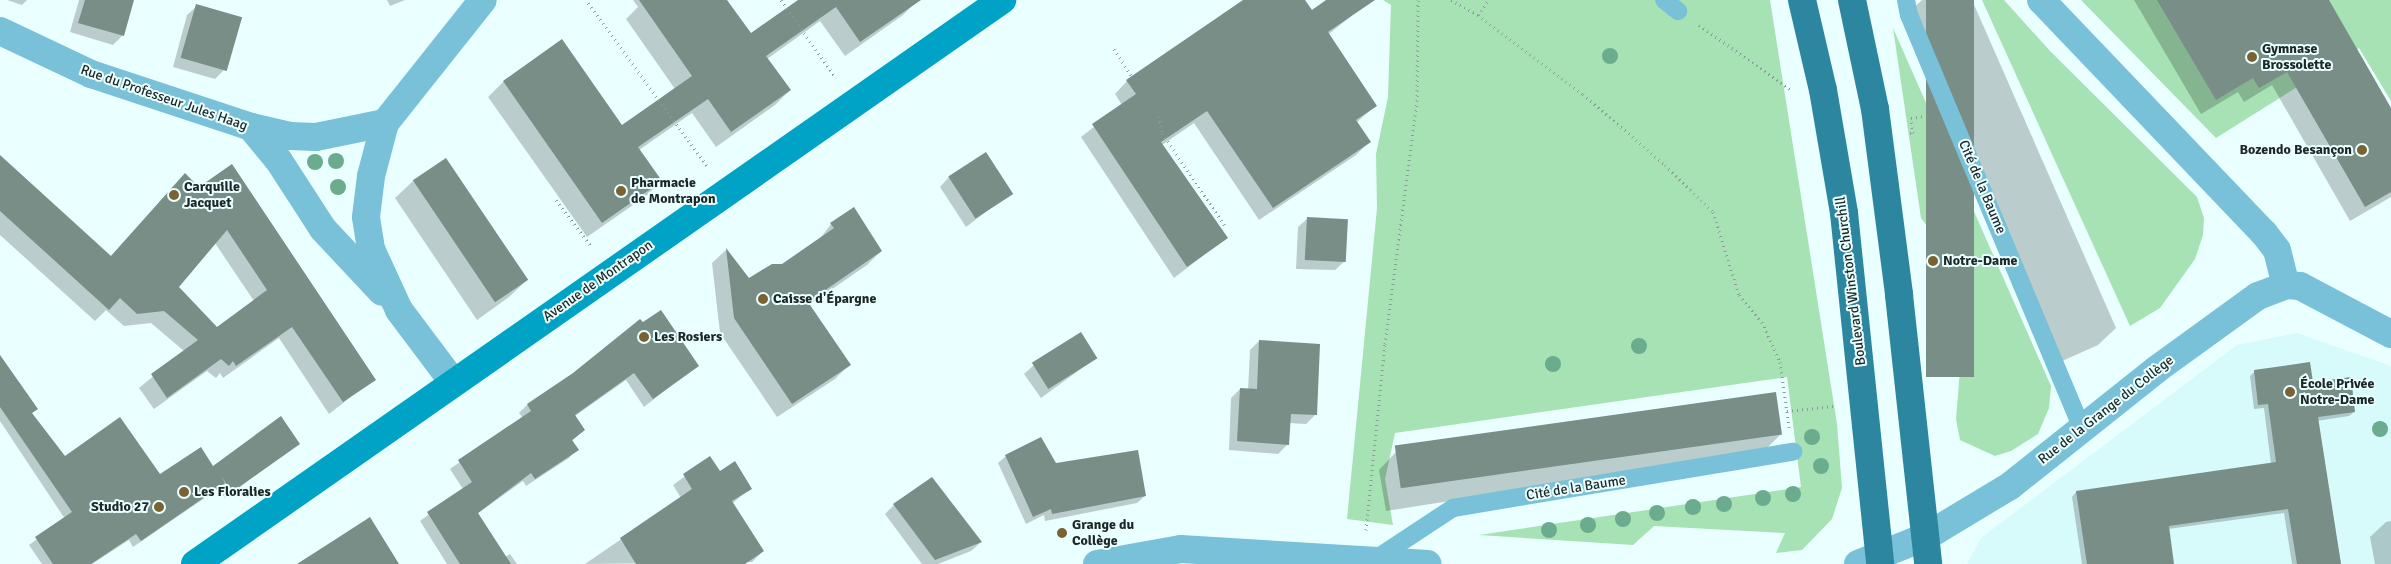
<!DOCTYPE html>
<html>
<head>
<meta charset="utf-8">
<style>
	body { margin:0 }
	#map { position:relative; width:2391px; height:564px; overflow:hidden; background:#eaffff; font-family:Signika,sans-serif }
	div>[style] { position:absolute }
	.built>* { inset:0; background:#d7fbfb }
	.green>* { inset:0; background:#a6e2b4 }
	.shadow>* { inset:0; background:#0003 }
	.building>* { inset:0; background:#788e87; transform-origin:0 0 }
	.path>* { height:3px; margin-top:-1.5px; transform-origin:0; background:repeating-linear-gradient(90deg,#8c9b9b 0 1px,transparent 0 5px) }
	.lane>* { height:18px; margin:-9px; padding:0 9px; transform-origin:9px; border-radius:9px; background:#78c1d8 }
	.street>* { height:28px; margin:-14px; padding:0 14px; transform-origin:14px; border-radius:14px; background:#78c1d8 }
	.secondary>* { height:28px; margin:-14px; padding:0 14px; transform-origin:14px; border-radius:14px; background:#00a3c5 }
	.primary>* { height:28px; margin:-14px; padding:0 14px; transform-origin:14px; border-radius:14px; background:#2d869f }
	.trees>* { width:16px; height:16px; margin:-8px; border-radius:50%; background:#6cac8e }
	.dots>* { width:14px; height:14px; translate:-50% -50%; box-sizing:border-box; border:2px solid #eaffff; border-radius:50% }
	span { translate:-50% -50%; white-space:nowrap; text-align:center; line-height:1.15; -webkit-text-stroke:4px #eaffff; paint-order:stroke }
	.poi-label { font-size:14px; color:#1e2727; font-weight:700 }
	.left { translate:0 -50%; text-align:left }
	.right { translate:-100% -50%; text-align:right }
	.street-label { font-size:14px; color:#1e2727 }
</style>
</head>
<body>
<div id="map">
	<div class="built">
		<i style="clip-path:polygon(2297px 333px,2391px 366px,2391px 564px,1967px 564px,1981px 538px,2237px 345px)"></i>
	</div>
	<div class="green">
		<i style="clip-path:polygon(1383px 0,1770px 0,1837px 424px,1842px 488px,1832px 519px,1802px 550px,1776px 553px,1785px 533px,1654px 526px,1633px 545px,1479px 535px,1801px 487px,1787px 377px,1395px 433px,1385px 479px,1393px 525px,1347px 519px,1377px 208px,1376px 154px,1388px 97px,1391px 5px)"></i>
		<i style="clip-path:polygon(1982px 0,2004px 0,2050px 51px,2197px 197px,2204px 218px,2203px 235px,2195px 259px,2160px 308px,2130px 326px)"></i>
		<i style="clip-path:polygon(2081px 0,2391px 0,2391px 101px,2359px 48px,2216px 138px)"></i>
		<i style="clip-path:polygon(1893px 28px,2051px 386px,2049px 408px,2038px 434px,2011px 451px,1995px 456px,1960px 440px,1956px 419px,1960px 370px,1943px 247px,1921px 218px)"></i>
	</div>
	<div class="shadow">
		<i style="clip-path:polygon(7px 0,27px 0,22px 5px)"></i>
		<i style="clip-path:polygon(79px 0,133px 0,123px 35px,113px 45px,70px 32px)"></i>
		<i style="clip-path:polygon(387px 0,405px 0,390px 6px)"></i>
		<i style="clip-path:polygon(633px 0,726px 0,751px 35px,800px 0,918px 0,903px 15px,845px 56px,820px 21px,767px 59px,790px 90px,775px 105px,716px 147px,692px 113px,639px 150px,661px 181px,646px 196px,587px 237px,488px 97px,503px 82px,562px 41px,621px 126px,675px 89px,626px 19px,638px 7px)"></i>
		<i style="clip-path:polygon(1247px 0,1303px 0,1312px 12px,1329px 0,1355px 0,1361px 8px,1329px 34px,1376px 105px,1356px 123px,1369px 142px,1356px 155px,1259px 220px,1194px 123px,1162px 145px,1226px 238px,1174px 278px,1081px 137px,1122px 105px,1115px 94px,1127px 81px)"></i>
		<i style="clip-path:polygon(1922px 0,1972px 0,2116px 328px,2098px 345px,2060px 362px,1907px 14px)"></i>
		<i style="clip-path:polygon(2134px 0,2327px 0,2391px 111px,2391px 197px,2350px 221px,2272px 85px,2244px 102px,2238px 92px,2201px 114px)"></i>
		<i style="clip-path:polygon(197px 6px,224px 70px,215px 79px,173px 67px,187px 15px)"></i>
		<i style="clip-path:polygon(evenodd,0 156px,110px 257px,185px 175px,374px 379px,329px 414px,279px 338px,223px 378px,220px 373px,216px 378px,207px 371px,154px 409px,139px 388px,184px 351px,151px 323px,124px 326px,106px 310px,95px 321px,0 235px,0 156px,215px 243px,254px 301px,216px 328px,178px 287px,215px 243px)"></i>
		<i style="clip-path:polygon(949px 177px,1011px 193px,966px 227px,940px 187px)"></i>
		<i style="clip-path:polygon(413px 181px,527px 280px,509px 297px,477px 320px,395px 198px)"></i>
		<i style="clip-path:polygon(1308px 218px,1345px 261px,1335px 270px,1296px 269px,1298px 227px)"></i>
		<i style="clip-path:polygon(831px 224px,881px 251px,867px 265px,809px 305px,849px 365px,835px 379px,777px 417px,720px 333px,712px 263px,726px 250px,748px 280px,782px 265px,819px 240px)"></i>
		<i style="clip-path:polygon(1259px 341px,1315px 415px,1306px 424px,1289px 423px,1287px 445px,1278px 454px,1229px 450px,1231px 398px,1240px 389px,1248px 390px,1250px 350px)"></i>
		<i style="clip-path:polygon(0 357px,36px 409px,31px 414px,65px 458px,160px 476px,213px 467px,299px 443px,225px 498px,218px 489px,133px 547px,129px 540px,92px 564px,42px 564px,29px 545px,65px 519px,0 421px)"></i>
		<i style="clip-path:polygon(1096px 358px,1041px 398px,1024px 374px,1034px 365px)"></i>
		<i style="clip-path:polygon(697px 365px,644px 407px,626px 380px,575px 416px,584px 430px,572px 441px,577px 449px,569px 458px,526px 486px,523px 481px,477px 514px,505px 557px,510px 554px,517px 564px,447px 564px,420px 521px,463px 489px,450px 469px,523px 418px,519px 413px,527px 405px,573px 374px)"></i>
		<i style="clip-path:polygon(2255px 371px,2312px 384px,2354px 412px,2349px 416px,2317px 421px,2341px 564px,2292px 564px,2284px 513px,2168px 529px,2173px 564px,2082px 564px,2072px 497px,2076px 492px,2271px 464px,2264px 408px,2254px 409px,2250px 376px)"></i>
		<i style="clip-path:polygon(1781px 434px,1763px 452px,1386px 511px,1379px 470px,1396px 452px)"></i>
		<i style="clip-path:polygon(1006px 456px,1056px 465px,1145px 496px,1137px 503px,1045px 521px,1044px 515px,1026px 524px,998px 463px)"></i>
		<i style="clip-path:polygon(710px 458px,719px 472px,750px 488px,732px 504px,763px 551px,752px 562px,585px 564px,681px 498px,673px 485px)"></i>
		<i style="clip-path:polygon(894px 505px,981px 542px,971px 551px,938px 564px,922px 564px,885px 514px)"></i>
		<i style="clip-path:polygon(2391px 521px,2391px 564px,2375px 564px,2370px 537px,2386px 522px)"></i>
	</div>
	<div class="building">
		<i style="clip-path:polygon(85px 0,134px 0,124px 36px,78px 23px)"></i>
		<i style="clip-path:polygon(639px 0,727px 0,751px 33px,798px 0,921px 0,860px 42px,836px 7px,766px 56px,791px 90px,731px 132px,708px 99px,638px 147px,662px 181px,602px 223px,503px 81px,562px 39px,622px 125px,692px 76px)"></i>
		<i style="clip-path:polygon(1243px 0,1305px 0,1312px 10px,1326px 0,1375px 0,1328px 32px,1377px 106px,1356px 120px,1371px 142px,1273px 208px,1207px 111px,1161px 142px,1228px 238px,1187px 267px,1092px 124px,1136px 94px,1126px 80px)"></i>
		<i style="left:1926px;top:0;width:48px;height:377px"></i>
		<i style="clip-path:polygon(2157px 0,2329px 0,2391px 108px,2391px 192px,2365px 207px,2287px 72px,2259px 88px,2253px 78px,2216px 100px)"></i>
		<i style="left:196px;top:4px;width:48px;height:56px;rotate:16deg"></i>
		<i style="left:986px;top:152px;width:50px;height:45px;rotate:57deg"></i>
		<i style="clip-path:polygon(evenodd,0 155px,111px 256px,185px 173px,199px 187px,232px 164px,376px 380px,343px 402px,292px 327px,236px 366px,233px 361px,229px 366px,221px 359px,167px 398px,151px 374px,198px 340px,164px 311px,137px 314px,120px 298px,109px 310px,0 211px,0 155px,227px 230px,267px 290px,217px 327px,179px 287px,227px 230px)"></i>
		<i style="left:446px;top:158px;width:147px;height:40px;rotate:56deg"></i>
		<i style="clip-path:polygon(854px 207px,882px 251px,808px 302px,851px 365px,792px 404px,734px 318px,726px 248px,749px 278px,772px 264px,782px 264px,834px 228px,830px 223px)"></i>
		<i style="left:1307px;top:217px;width:41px;height:43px;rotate:3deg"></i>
		<i style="clip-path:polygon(661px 310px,699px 366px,653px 399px,634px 373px,575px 415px,585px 430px,572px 440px,579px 450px,535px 479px,531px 473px,478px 513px,511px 564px,460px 564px,427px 512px,472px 482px,458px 460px,531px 411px,527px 404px,573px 373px,640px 319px,643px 322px)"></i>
		<i style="left:1081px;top:332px;width:31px;height:58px;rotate:58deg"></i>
		<i style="clip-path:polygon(1259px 340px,1320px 344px,1317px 415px,1291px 414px,1289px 445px,1237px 441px,1240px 388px,1257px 389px)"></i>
		<i style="clip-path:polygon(0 355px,38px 409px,32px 413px,65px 456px,120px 417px,160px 474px,201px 447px,213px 466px,281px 416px,300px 444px,232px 492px,221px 476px,225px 483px,141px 541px,136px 534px,91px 564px,53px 564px,35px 537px,72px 512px,0 407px)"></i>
		<i style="clip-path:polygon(2310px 362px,2313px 382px,2351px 377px,2355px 412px,2318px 417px,2341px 564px,2297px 564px,2288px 509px,2169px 526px,2174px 564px,2087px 564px,2076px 491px,2276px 462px,2268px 404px,2258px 405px,2254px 370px)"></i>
		<i style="left:1776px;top:392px;width:43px;height:385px;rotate:82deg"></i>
		<i style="clip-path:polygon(1041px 437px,1056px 463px,1138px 450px,1146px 496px,1052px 514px,1051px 509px,1033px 517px,1005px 455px)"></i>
		<i style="clip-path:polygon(710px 456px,720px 471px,735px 461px,752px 489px,732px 501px,764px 551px,745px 564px,636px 564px,620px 538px,692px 489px,683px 474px)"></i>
		<i style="clip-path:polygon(932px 477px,982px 542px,935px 560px,893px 504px)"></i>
		<i style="clip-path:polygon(370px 517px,399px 564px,297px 564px,336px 539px)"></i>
	</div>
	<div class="path">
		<i style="left:781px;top:0;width:95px;rotate:54.8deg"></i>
		<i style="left:1451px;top:0;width:31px;rotate:29deg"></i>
		<i style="left:1478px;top:15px;width:18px;rotate:-56deg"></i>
		<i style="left:588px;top:3px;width:203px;rotate:53.8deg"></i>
		<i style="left:1478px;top:15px;width:131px;rotate:37deg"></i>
		<i style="left:1583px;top:94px;width:108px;rotate:40.9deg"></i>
		<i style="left:1665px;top:165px;width:67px;rotate:44.4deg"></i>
		<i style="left:1713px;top:212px;width:87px;rotate:72.6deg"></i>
		<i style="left:1739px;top:295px;width:35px;rotate:50deg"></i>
		<i style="left:1762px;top:322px;width:44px;rotate:65.8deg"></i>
		<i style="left:1780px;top:362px;width:66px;rotate:82.1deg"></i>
		<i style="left:1699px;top:25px;width:111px;rotate:35.1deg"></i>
		<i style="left:1114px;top:49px;width:33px;rotate:57deg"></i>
		<i style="left:1159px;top:116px;width:17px;rotate:80deg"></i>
		<i style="left:1162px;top:133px;width:114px;rotate:55.8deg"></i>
		<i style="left:1910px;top:133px;width:3px"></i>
		<i style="left:1913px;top:133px;width:15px;rotate:-98deg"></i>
		<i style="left:1911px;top:118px;width:12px;rotate:-9deg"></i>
		<i style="left:556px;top:200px;width:58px;rotate:52.7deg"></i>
		<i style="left:1787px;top:411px;width:47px;rotate:-6.1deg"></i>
		<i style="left:1366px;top:530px;width:187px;rotate:-84.2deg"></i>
		<i style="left:1385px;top:344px;width:245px;rotate:-82.5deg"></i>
		<i style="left:1417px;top:101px;width:101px;rotate:-89.4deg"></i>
	</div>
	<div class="lane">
		<i style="left:1664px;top:0;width:18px;rotate:38deg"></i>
		<i style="left:1906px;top:0;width:15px;rotate:79deg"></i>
		<i style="left:1909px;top:15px;width:449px;rotate:67.3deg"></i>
		<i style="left:1374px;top:560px;width:95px;rotate:-33.4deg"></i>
		<i style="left:1453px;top:508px;width:345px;rotate:-9.4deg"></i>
	</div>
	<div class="street">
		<i style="left:2041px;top:0;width:323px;rotate:46.3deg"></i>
		<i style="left:2264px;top:233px;width:21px;rotate:53deg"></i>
		<i style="left:2277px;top:250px;width:36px;rotate:76deg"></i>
		<i style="left:0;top:31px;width:101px;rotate:25.3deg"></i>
		<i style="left:91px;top:74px;width:169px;rotate:18.3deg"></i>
		<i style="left:251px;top:127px;width:40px;rotate:13deg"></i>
		<i style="left:290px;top:136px;width:26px;rotate:2deg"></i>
		<i style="left:316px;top:137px;width:70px;rotate:-11.5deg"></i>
		<i style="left:251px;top:127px;width:44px;rotate:50.5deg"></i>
		<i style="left:279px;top:161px;width:81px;rotate:57.1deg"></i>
		<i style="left:323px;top:229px;width:86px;rotate:46.9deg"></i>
		<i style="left:453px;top:382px;width:90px;rotate:-126.9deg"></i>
		<i style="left:399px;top:310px;width:67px;rotate:-114.7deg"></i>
		<i style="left:371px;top:249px;width:32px;rotate:-99deg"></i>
		<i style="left:366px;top:217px;width:41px;rotate:-83deg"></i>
		<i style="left:371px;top:176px;width:55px;rotate:-75.2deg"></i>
		<i style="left:385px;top:123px;width:157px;rotate:-51.5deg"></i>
		<i style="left:1097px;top:564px;width:85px;rotate:-10.1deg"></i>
		<i style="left:1181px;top:549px;width:247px;rotate:3.5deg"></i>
		<i style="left:1858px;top:564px;width:74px;rotate:-22.1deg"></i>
		<i style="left:1927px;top:536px;width:97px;rotate:-31.1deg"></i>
		<i style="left:2010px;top:486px;width:188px;rotate:-38.5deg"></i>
		<i style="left:2157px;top:369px;width:125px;rotate:-35.9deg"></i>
		<i style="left:2258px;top:296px;width:30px;rotate:-21deg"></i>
		<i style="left:2286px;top:285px;width:14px;rotate:4deg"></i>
		<i style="left:2300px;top:286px;width:103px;rotate:27.8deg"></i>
	</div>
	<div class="secondary">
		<i style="left:195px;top:564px;width:985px;rotate:-34.95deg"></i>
	</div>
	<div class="primary">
		<i style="left:1802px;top:0;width:92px;rotate:76.9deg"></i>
		<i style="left:1823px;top:90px;width:125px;rotate:80.3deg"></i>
		<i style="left:1844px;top:213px;width:353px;rotate:84.1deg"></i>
		<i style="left:1852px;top:0;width:111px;rotate:78.1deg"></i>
		<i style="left:1875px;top:109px;width:188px;rotate:82.6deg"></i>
		<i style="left:1899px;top:295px;width:271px;rotate:83.8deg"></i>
	</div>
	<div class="trees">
		<i style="left:1610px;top:56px"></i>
		<i style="left:336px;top:161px"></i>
		<i style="left:315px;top:162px"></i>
		<i style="left:338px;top:187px"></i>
		<i style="left:1639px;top:346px"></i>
		<i style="left:1553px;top:364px"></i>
		<i style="left:2380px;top:429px"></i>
		<i style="left:1812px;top:437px"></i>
		<i style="left:1821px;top:466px"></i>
		<i style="left:1793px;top:494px"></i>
		<i style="left:1763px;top:498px"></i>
		<i style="left:1724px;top:504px"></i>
		<i style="left:1693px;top:507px"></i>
		<i style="left:1657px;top:513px"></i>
		<i style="left:1623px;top:519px"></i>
		<i style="left:1588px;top:525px"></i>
		<i style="left:1549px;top:530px"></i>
	</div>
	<div class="dots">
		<i style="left:2252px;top:57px;background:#7a6232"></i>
		<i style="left:2362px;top:150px;background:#7a6232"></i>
		<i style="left:621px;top:191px;background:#7a6232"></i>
		<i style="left:174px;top:195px;background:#7a6232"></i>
		<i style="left:1933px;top:261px;background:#7a6232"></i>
		<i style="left:763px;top:299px;background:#7a6232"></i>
		<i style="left:644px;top:337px;background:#7a6232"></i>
		<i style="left:2290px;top:392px;background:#7a6232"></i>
		<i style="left:184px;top:492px;background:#7a6232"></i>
		<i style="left:159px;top:507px;background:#7a6232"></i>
		<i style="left:1062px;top:533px;background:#7a6232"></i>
	</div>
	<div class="poi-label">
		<span class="left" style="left:2262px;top:57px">Gymnase<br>Brossolette</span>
		<span class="right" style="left:2352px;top:150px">Bozendo Besançon</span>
		<span class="left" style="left:631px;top:191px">Pharmacie<br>de Montrapon</span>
		<span class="left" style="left:184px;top:195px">Carquille<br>Jacquet</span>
		<span class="left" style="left:1943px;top:261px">Notre-Dame</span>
		<span class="left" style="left:773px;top:299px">Caisse d'Épargne</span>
		<span class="left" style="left:654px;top:337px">Les Rosiers</span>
		<span class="left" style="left:2300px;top:392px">École Privée<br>Notre-Dame</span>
		<span class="left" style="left:194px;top:492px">Les Floralies</span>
		<span class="right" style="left:149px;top:507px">Studio 27</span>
		<span class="left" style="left:1072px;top:533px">Grange du<br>Collège</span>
	</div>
	<div class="street-label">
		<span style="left:164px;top:98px;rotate:19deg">Rue du Professeur Jules Haag</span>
		<span style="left:1982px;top:187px;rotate:67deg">Cité de la Baume</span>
		<span style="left:598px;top:281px;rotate:-35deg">Avenue de Montrapon</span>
		<span style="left:1851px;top:281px;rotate:-97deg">Boulevard Winston Churchill</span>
		<span style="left:2106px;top:410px;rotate:-38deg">Rue de la Grange du Collège</span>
		<span style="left:1576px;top:488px;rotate:-9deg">Cité de la Baume</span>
	</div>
</div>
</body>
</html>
